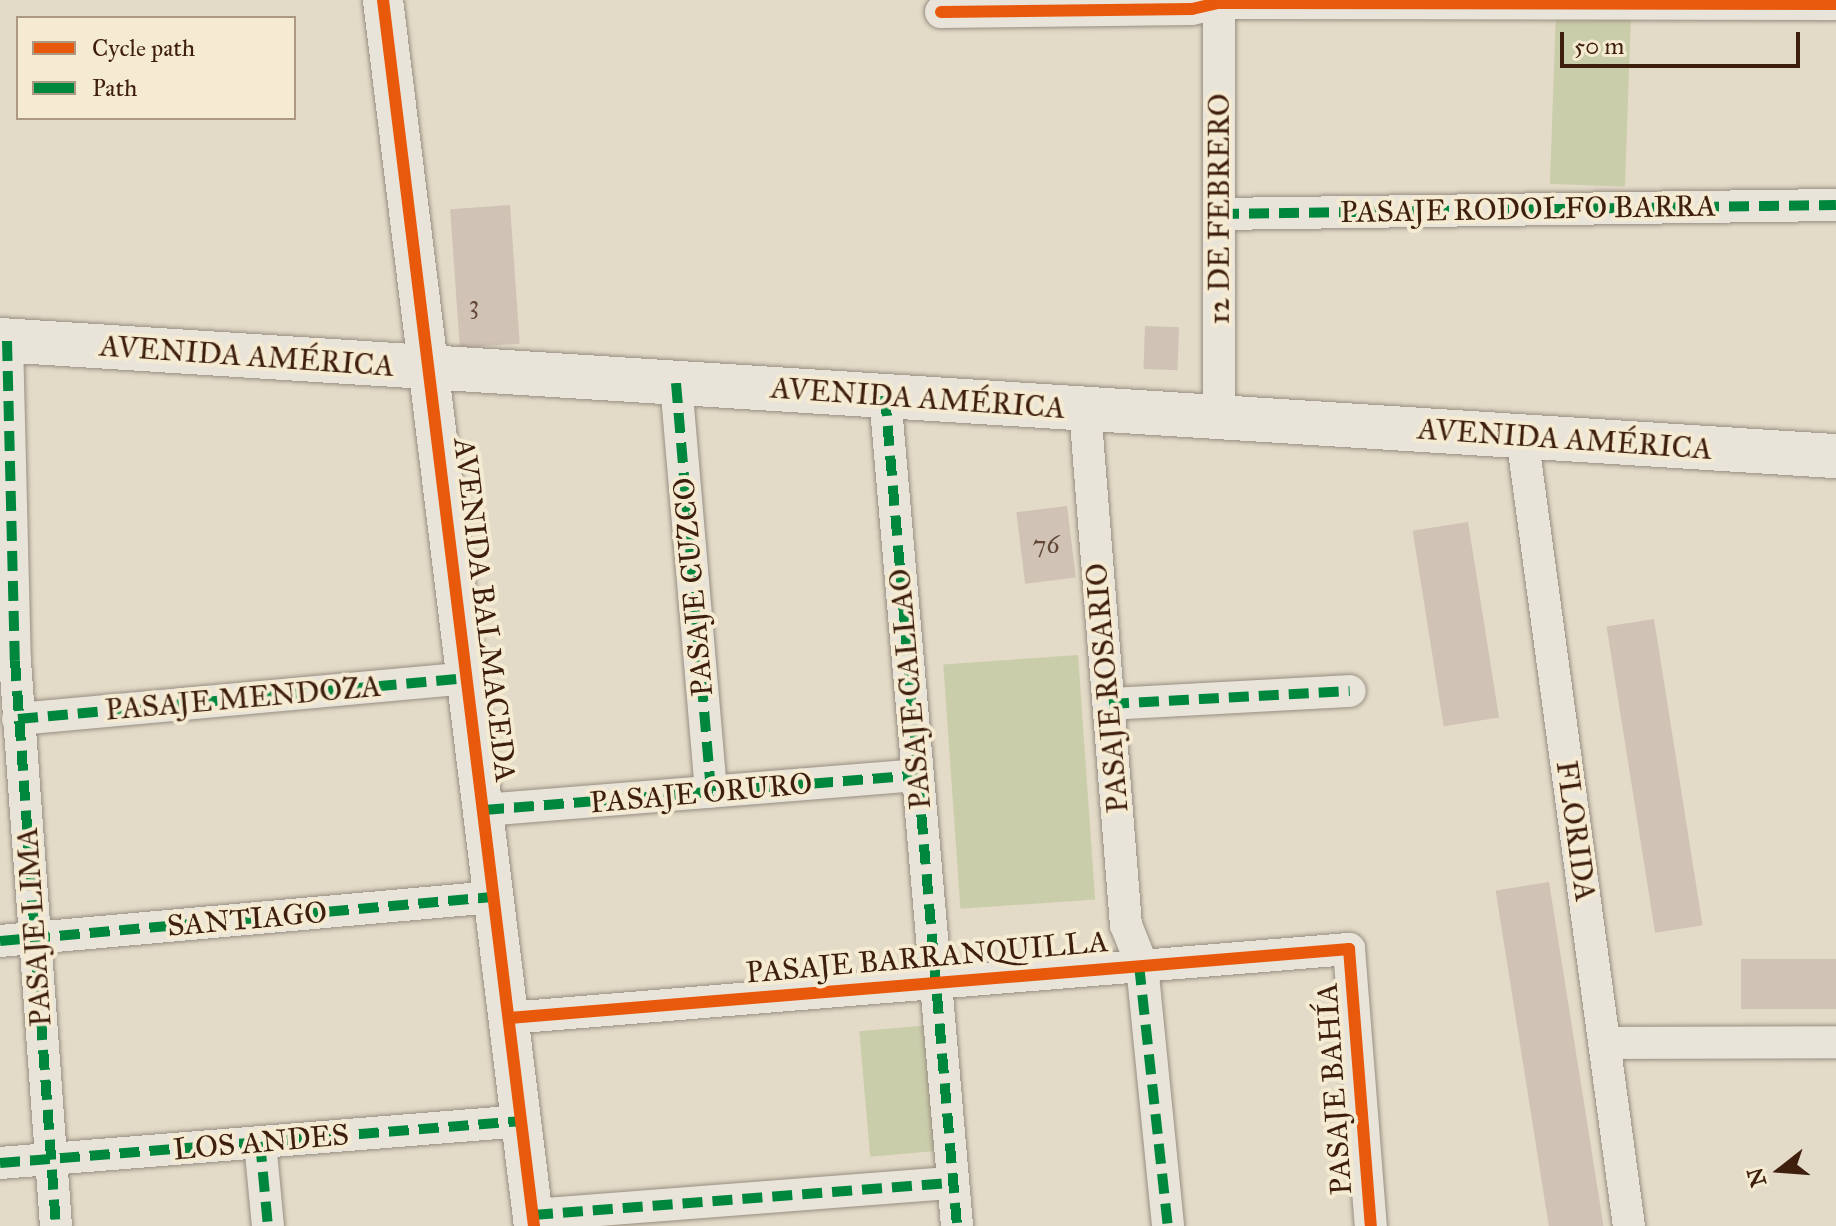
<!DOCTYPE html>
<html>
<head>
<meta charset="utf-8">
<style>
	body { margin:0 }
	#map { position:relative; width:1836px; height:1226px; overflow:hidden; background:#e3dac7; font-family:"IM FELL Great Primer",serif }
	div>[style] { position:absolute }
	.green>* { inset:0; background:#cacdaa; transform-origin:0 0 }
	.building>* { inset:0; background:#d0c2b4; transform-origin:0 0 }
	.roads { filter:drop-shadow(0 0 2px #988e81) drop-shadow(0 0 2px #988e81) }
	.minor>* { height:32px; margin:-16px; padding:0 16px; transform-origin:16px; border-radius:16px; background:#e9e4da }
	.tertiary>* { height:40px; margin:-20px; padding:0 20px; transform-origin:20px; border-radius:20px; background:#e9e4da }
	.secondary>* { height:44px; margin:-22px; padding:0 22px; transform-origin:22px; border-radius:22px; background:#e9e4da }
	.quiet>* { height:10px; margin-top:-5px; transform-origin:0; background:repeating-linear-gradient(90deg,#00873e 0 20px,transparent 0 30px) }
	.cycleway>* { height:12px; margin:-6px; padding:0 6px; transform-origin:6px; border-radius:6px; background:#e8590c }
	span { translate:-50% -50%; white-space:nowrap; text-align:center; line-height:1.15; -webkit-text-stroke:8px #f5ead2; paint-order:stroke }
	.number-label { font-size:26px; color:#624736 }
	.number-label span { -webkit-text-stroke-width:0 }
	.street-label { font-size:30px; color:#3e1e0c }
	.legend { position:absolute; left:16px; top:16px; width:280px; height:104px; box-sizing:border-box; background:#f5ead2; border:2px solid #ac9883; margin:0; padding:10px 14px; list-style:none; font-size:24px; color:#3e1e0c }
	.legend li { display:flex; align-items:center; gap:16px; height:40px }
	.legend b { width:40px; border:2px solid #ac9883 }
	.north { position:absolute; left:1740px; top:1130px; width:80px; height:80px; -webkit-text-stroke:6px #f5ead2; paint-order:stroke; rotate:253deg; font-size:22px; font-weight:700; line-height:32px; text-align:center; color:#3e1e0c }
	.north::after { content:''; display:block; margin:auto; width:28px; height:36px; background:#3e1e0c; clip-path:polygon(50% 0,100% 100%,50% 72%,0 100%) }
	.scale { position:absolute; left:1560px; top:32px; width:240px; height:36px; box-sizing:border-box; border:4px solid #3e1e0c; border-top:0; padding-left:10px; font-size:24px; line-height:28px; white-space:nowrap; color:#3e1e0c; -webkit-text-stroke:6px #f5ead2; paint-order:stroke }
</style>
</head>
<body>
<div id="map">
	<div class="green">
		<i style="left:1556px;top:11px;width:75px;height:173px;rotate:2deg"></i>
		<i style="left:1078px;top:655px;width:245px;height:135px;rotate:86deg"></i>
		<i style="left:930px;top:1025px;width:126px;height:71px;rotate:85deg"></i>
	</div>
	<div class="building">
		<i style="left:510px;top:205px;width:139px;height:60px;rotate:86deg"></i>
		<i style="left:1145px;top:326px;width:34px;height:43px;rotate:2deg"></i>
		<i style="left:1067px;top:506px;width:72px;height:51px;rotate:83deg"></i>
		<i style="left:1468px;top:522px;width:198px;height:56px;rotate:81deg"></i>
		<i style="left:1654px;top:619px;width:310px;height:48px;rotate:81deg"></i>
		<i style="left:1549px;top:882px;width:348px;height:54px;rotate:81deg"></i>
		<i style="left:1836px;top:959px;width:50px;height:95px;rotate:90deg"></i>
	</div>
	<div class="roads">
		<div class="minor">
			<i style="left:941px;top:12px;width:251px;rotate:-0.7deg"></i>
			<i style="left:1192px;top:9px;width:28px;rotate:-13deg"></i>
			<i style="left:1219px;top:3px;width:617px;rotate:0.09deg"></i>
			<i style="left:1219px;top:214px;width:617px;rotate:-0.84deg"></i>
			<i style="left:7px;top:341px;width:320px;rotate:88.6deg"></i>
			<i style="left:15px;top:661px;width:566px;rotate:85.85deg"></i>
			<i style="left:676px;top:383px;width:410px;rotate:85.1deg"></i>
			<i style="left:885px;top:396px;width:833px;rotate:85.04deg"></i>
			<i style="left:1085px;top:409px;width:518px;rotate:85.46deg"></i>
			<i style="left:1126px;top:925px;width:43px;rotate:68.2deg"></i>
			<i style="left:1142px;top:965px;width:262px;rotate:84.3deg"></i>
			<i style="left:1219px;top:417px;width:417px;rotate:-90deg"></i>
			<i style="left:1522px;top:436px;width:797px;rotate:82.29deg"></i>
			<i style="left:1109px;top:704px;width:241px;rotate:-3.1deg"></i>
			<i style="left:18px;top:719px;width:452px;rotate:-5.2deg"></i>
			<i style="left:484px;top:810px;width:434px;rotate:-4.6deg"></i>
			<i style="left:0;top:941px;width:497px;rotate:-5.1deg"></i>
			<i style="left:509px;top:1018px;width:843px;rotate:-4.7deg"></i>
			<i style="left:1349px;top:949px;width:278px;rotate:85.5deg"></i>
			<i style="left:1606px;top:1043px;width:230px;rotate:-0.2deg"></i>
			<i style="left:260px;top:1142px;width:84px;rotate:84.6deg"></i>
			<i style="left:0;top:1163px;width:524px;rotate:-4.6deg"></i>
			<i style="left:533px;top:1215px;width:421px;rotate:-4.4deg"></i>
		</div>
		<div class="tertiary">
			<i style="left:383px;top:0;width:1235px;rotate:82.98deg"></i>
		</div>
		<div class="secondary">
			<i style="left:0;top:340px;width:1840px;rotate:3.62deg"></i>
		</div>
	</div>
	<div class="quiet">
		<i style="left:1219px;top:214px;width:617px;rotate:-0.84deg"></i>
		<i style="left:7px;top:341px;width:320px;rotate:88.6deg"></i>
		<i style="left:15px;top:661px;width:566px;rotate:85.85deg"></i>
		<i style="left:676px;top:383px;width:410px;rotate:85.1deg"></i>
		<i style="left:885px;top:396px;width:833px;rotate:85.04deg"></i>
		<i style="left:1109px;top:704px;width:241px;rotate:-3.1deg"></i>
		<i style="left:18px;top:719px;width:452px;rotate:-5.2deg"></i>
		<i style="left:484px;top:810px;width:434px;rotate:-4.6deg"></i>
		<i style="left:0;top:941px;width:497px;rotate:-5.1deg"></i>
		<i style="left:1139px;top:965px;width:263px;rotate:83.7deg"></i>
		<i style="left:260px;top:1142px;width:84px;rotate:84.6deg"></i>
		<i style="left:0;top:1163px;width:524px;rotate:-4.6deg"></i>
		<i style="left:533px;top:1215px;width:421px;rotate:-4.4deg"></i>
	</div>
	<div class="cycleway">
		<i style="left:383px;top:0;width:1235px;rotate:82.98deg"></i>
		<i style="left:941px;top:12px;width:251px;rotate:-0.7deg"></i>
		<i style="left:1192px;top:9px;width:28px;rotate:-13deg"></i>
		<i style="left:1219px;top:3px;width:617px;rotate:0.09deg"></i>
		<i style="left:509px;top:1018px;width:843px;rotate:-4.7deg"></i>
		<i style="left:1349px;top:949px;width:278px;rotate:85.5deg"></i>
	</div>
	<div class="number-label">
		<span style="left:474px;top:305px">3</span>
		<span style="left:1046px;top:545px">76</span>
	</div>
	<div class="street-label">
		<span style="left:1219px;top:209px;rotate:-90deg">12 DE FEBRERO</span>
		<span style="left:1528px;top:209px;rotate:-1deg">PASAJE RODOLFO BARRA</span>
		<span style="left:247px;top:356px;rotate:4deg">AVENIDA AMÉRICA</span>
		<span style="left:918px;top:398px;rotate:4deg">AVENIDA AMÉRICA</span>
		<span style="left:1565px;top:439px;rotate:4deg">AVENIDA AMÉRICA</span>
		<span style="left:693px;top:587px;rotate:-95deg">PASAJE CUZCO</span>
		<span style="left:485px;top:610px;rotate:83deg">AVENIDA BALMACEDA</span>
		<span style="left:1107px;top:688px;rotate:-95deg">PASAJE ROSARIO</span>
		<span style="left:910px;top:689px;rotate:-95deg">PASAJE CALLAO</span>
		<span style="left:243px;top:698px;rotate:-5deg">PASAJE MENDOZA</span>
		<span style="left:701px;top:793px;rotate:-5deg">PASAJE ORURO</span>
		<span style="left:1576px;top:831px;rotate:82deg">FLORIDA</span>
		<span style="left:247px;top:919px;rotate:-5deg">SANTIAGO</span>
		<span style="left:34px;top:927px;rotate:-94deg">PASAJE LIMA</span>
		<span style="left:927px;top:957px;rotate:-5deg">PASAJE BARRANQUILLA</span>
		<span style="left:1334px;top:1089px;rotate:-94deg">PASAJE BAHÍA</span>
		<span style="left:261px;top:1142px;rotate:-5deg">LOS ANDES</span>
	</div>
	<ul class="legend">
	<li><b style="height:10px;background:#e8590c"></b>Cycle path</li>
	<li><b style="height:10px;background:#00873e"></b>Path</li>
	</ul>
	<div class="north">N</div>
	<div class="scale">50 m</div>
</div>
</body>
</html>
